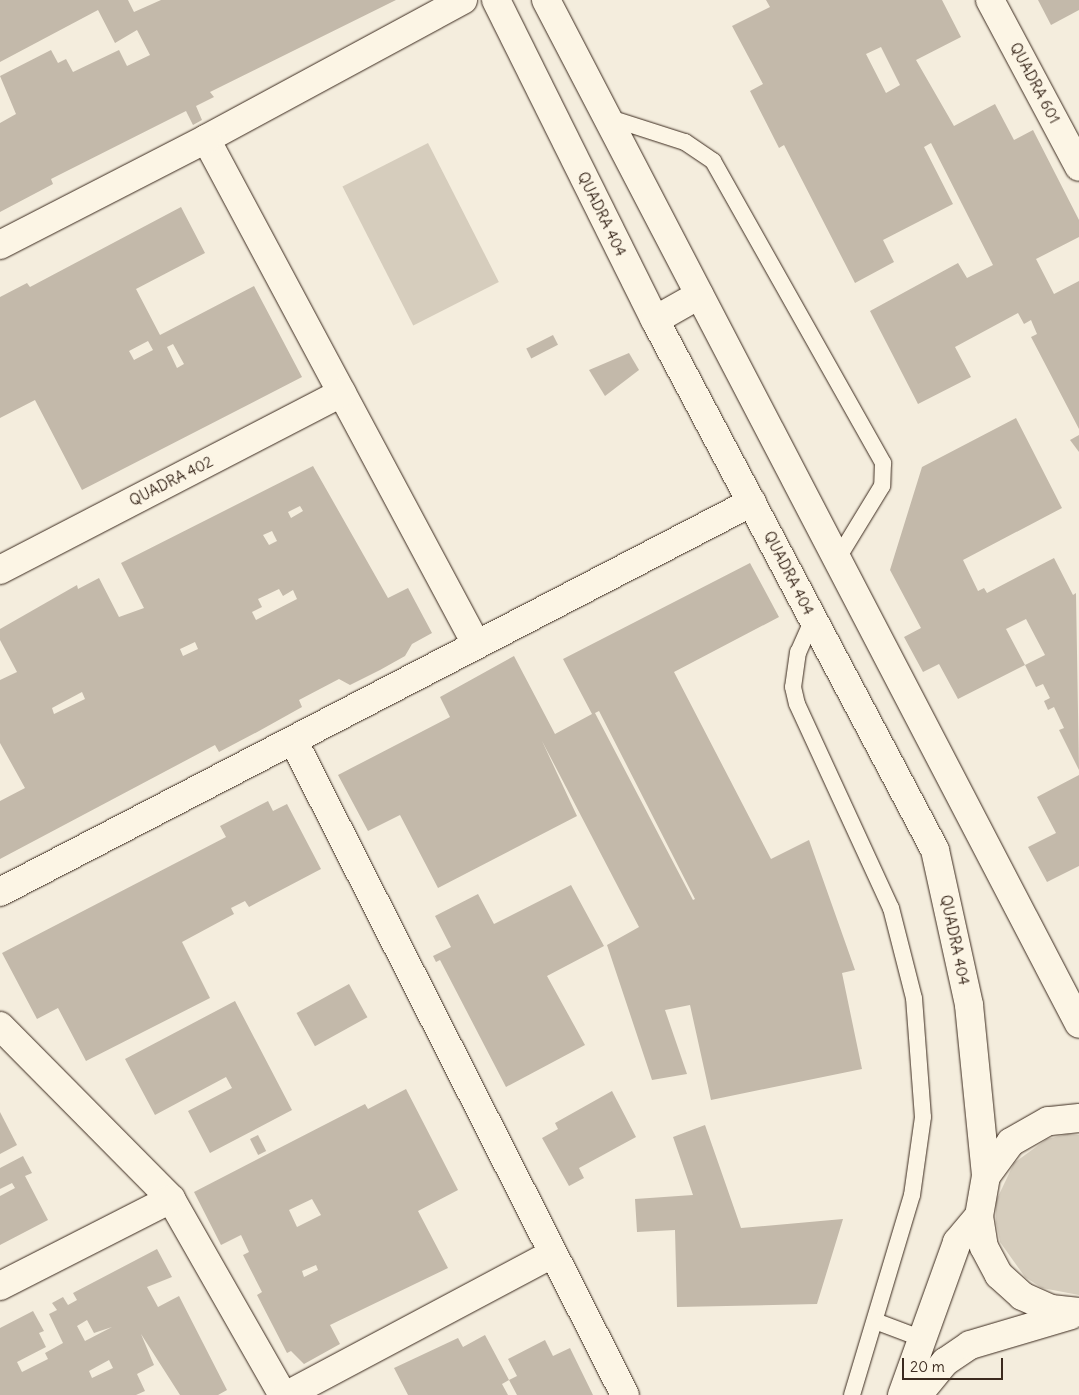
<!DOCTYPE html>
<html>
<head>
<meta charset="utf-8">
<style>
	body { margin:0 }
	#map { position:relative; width:1079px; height:1395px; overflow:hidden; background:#f4eddd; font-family:Delius,sans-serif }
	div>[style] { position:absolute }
	.green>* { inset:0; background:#d6cdbd; transform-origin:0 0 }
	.building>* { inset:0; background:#c3b9aa; transform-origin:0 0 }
	.roads { filter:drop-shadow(0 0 1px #3b2a1e) drop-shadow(0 0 1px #3b2a1e) }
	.service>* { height:16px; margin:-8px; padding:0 8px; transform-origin:8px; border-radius:8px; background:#fcf5e5 }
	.minor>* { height:28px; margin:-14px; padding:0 14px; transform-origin:14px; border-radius:14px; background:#fcf5e5 }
	.secondary>* { height:28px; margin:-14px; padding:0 14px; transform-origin:14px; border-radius:14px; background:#fcf5e5 }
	span { translate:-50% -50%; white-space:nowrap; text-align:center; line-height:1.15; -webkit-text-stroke:4px #fcf5e5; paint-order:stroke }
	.street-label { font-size:15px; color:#3b2a1e }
	.scale { position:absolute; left:902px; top:1358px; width:101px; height:22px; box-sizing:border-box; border:2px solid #3b2a1e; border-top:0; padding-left:6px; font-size:15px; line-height:18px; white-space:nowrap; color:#3b2a1e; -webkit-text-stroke:4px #fcf5e5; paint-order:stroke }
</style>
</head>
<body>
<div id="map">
	<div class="green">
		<i style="left:428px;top:143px;width:156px;height:96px;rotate:63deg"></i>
		<i style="clip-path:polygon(1068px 1134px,1079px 1135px,1079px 1295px,1042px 1288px,1025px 1277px,1000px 1242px,996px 1222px,996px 1201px,1014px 1163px,1047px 1139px)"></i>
	</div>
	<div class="building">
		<i style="clip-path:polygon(0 0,128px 0,134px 12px,161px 0,396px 0,210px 92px,214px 97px,196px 106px,202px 120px,193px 125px,186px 111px,51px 179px,53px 184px,0 212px,0 123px,16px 114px,0 76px,51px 50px,58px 63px,66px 59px,73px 72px,119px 50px,127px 66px,150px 55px,137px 30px,115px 43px,98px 10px,0 62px)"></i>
		<i style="clip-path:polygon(evenodd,766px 0,942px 0,961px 37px,916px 60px,954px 126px,995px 104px,1014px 140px,1033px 130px,1079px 220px,1079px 237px,1036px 259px,1054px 294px,1079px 281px,1079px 429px,1031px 337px,1037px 334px,1031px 320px,1024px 324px,1018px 313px,955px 347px,971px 377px,918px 404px,870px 311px,958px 263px,967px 278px,993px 265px,931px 143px,924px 147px,953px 204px,883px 240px,894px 262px,855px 283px,784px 145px,779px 148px,750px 91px,763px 84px,732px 26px,770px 7px,766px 0,881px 47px,900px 85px,886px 93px,866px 54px,881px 47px)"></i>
		<i style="clip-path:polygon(1038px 0,1079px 0,1079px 10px,1051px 25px)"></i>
		<i style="clip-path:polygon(evenodd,181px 207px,205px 253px,136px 289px,160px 335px,254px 286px,302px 377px,82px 490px,35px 400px,0 418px,0 297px,27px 283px,30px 287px,181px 207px,148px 341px,153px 350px,134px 360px,129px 351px,148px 341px,181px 207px,173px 344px,184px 364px,177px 368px,167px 347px,173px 344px)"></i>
		<i style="left:553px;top:335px;width:11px;height:30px;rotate:63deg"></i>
		<i style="clip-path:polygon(629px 353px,639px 370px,605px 396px,589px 370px)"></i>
		<i style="clip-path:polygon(1016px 418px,1062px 508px,963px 560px,978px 591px,984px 588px,987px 593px,1054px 558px,1073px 595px,1076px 593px,1079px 770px,1059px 730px,1064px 728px,1054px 707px,1048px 710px,1044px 701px,1050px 698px,1043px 684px,1036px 687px,1025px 665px,1045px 655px,1026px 619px,1006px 629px,1025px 665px,958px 699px,939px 664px,923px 672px,904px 637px,921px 628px,890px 570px,922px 467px)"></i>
		<i style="clip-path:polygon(1079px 435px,1079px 452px,1070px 440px)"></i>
		<i style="clip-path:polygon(evenodd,313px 466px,388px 598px,408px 588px,432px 633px,412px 644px,405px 656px,380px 670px,350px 685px,339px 679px,299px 700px,302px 707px,259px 731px,219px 752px,215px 745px,0 859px,0 801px,25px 788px,0 743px,0 680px,17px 672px,0 640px,0 629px,77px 585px,78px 589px,99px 578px,119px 617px,144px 608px,121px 563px,313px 466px,300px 506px,303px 511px,291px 518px,288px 512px,300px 506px,313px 466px,272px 531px,277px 541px,269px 545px,263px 535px,272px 531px,313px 466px,279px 589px,283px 596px,293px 590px,297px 599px,256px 620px,252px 612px,262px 607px,258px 599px,279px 589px,313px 466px,195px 642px,198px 649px,183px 656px,180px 649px,195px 642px,313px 466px,82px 692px,85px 699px,54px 714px,52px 708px,82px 692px)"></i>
		<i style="clip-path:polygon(evenodd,750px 563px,779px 617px,674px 672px,771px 859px,809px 840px,855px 970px,842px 973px,862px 1069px,711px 1100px,690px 1005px,665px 1010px,687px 1074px,652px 1080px,607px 945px,639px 927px,542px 741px,577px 816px,438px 888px,400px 815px,368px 831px,338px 775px,450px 717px,440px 697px,514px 656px,555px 734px,592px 714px,563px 659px,750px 563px,599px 711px,695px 899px,693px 900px,595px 713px,599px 711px)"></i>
		<i style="clip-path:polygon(1079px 775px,1079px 866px,1047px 882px,1028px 847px,1056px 833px,1037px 797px)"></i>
		<i style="clip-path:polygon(268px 801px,273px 811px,287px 804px,321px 869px,249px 907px,245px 901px,231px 908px,234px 914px,182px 942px,210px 998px,86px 1061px,58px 1008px,37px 1019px,2px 953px,226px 837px,220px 826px)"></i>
		<i style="clip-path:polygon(571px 885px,604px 946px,547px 976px,585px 1045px,506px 1087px,440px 960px,436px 962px,433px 956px,451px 947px,435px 916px,478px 894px,494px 924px)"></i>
		<i style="left:349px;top:984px;width:38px;height:60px;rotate:61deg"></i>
		<i style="clip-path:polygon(235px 1001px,292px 1110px,210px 1153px,188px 1111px,232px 1088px,226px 1077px,155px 1115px,125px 1059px)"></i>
		<i style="clip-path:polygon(evenodd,406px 1089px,458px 1190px,418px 1211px,448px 1268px,330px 1325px,340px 1344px,304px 1364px,291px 1351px,287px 1353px,257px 1295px,262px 1292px,243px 1255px,249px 1252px,241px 1235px,221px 1245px,194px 1192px,365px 1104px,368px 1109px,406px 1089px,312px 1199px,321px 1215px,297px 1227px,289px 1210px,312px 1199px,406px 1089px,316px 1265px,318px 1270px,304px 1277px,302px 1271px,316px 1265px)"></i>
		<i style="clip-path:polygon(612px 1091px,636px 1137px,579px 1168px,584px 1178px,569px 1186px,542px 1138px,558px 1129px,555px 1123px)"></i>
		<i style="clip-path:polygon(0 1112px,17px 1145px,0 1154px)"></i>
		<i style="clip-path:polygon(705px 1125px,741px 1228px,843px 1219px,817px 1304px,677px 1307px,675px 1230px,637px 1232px,635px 1199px,693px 1195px,673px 1137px)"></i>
		<i style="left:258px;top:1135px;width:18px;height:9px;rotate:63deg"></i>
		<i style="clip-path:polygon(23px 1156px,32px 1173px,25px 1176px,48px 1220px,0 1245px,0 1196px,15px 1188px,12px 1183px,0 1189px,0 1168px)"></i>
		<i style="clip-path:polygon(evenodd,157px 1249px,172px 1277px,147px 1287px,158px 1307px,179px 1296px,227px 1390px,218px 1395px,180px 1395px,141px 1334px,154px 1365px,137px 1374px,145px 1391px,136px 1395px,0 1395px,0 1328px,33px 1311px,44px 1331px,39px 1333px,46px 1347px,17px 1362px,22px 1372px,48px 1359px,45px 1353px,63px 1343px,49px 1314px,57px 1310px,52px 1303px,63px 1297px,68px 1305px,77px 1300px,73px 1293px,157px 1249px,87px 1320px,94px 1333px,112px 1327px,85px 1341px,77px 1326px,87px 1320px,157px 1249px,109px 1360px,113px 1368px,92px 1378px,89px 1371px,109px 1360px)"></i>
		<i style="clip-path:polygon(485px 1335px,509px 1380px,502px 1384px,508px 1395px,408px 1395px,394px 1368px,458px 1338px,463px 1347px)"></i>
		<i style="clip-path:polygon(545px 1340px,553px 1356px,570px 1348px,593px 1395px,517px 1395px,509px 1380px,517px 1376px,508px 1359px)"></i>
	</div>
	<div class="roads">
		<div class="service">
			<i style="left:607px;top:117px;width:82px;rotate:17.8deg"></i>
			<i style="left:685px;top:142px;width:34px;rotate:34deg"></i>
			<i style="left:713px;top:161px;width:347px;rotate:60.6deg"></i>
			<i style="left:883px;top:463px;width:23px;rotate:92deg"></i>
			<i style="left:882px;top:486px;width:84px;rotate:121.4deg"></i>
			<i style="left:813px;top:619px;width:36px;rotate:114deg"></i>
			<i style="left:798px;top:652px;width:35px;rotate:98deg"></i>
			<i style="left:793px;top:687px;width:17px;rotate:77deg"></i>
			<i style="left:797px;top:704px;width:225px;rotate:65.3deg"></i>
			<i style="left:891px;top:908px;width:93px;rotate:75.7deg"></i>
			<i style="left:914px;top:998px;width:119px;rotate:85.7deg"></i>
			<i style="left:923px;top:1117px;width:79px;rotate:98deg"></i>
			<i style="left:912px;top:1195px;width:209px;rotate:106.7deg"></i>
			<i style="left:875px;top:1321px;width:51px;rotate:20.6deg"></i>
		</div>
		<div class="minor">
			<i style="left:463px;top:0;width:292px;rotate:151.6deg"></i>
			<i style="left:206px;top:139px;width:570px;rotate:61.86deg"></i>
			<i style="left:990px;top:0;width:189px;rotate:61.9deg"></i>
			<i style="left:0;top:245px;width:232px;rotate:-27.2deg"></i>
			<i style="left:0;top:570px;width:385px;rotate:-27.4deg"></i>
			<i style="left:293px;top:740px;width:734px;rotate:63.12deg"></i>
			<i style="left:0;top:892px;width:847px;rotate:-27.41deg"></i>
			<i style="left:0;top:1026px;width:243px;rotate:45.3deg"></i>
			<i style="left:171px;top:1199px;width:226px;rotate:60.3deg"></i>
			<i style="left:0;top:1286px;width:192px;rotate:-27deg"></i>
			<i style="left:287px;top:1395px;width:300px;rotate:-28deg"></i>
		</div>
		<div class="secondary">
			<i style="left:496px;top:0;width:357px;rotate:63.6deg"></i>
			<i style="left:655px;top:320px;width:599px;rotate:62.15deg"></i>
			<i style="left:935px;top:850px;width:159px;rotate:77.6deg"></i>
			<i style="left:969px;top:1005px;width:172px;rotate:84.3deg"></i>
			<i style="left:546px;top:0;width:1154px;rotate:62.5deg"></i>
			<i style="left:655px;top:320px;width:51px;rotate:-29.6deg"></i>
			<i style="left:1079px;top:1118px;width:31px;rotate:174deg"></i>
			<i style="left:1048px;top:1121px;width:43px;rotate:150.4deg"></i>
			<i style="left:1011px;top:1142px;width:42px;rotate:126.3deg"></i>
			<i style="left:986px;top:1176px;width:41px;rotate:99.9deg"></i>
			<i style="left:979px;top:1216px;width:31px;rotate:81deg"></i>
			<i style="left:984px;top:1247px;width:32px;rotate:62deg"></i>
			<i style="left:999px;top:1275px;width:31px;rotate:42deg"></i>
			<i style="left:1022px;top:1296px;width:32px;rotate:24deg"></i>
			<i style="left:1051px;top:1309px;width:28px;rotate:6deg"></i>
			<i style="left:902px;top:1395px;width:163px;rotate:-70.2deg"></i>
			<i style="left:957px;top:1242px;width:34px;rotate:-50deg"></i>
			<i style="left:918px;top:1395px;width:43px;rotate:-50.7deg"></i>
			<i style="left:945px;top:1362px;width:30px;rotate:-34deg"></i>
			<i style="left:970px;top:1345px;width:105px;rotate:-16.5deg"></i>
		</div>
	</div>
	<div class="street-label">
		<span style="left:1035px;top:83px;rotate:62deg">QUADRA 601</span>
		<span style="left:602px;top:214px;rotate:64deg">QUADRA 404</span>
		<span style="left:171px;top:481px;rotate:-27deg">QUADRA 402</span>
		<span style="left:789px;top:573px;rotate:63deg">QUADRA 404</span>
		<span style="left:955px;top:940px;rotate:78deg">QUADRA 404</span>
	</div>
	<div class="scale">20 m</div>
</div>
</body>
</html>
